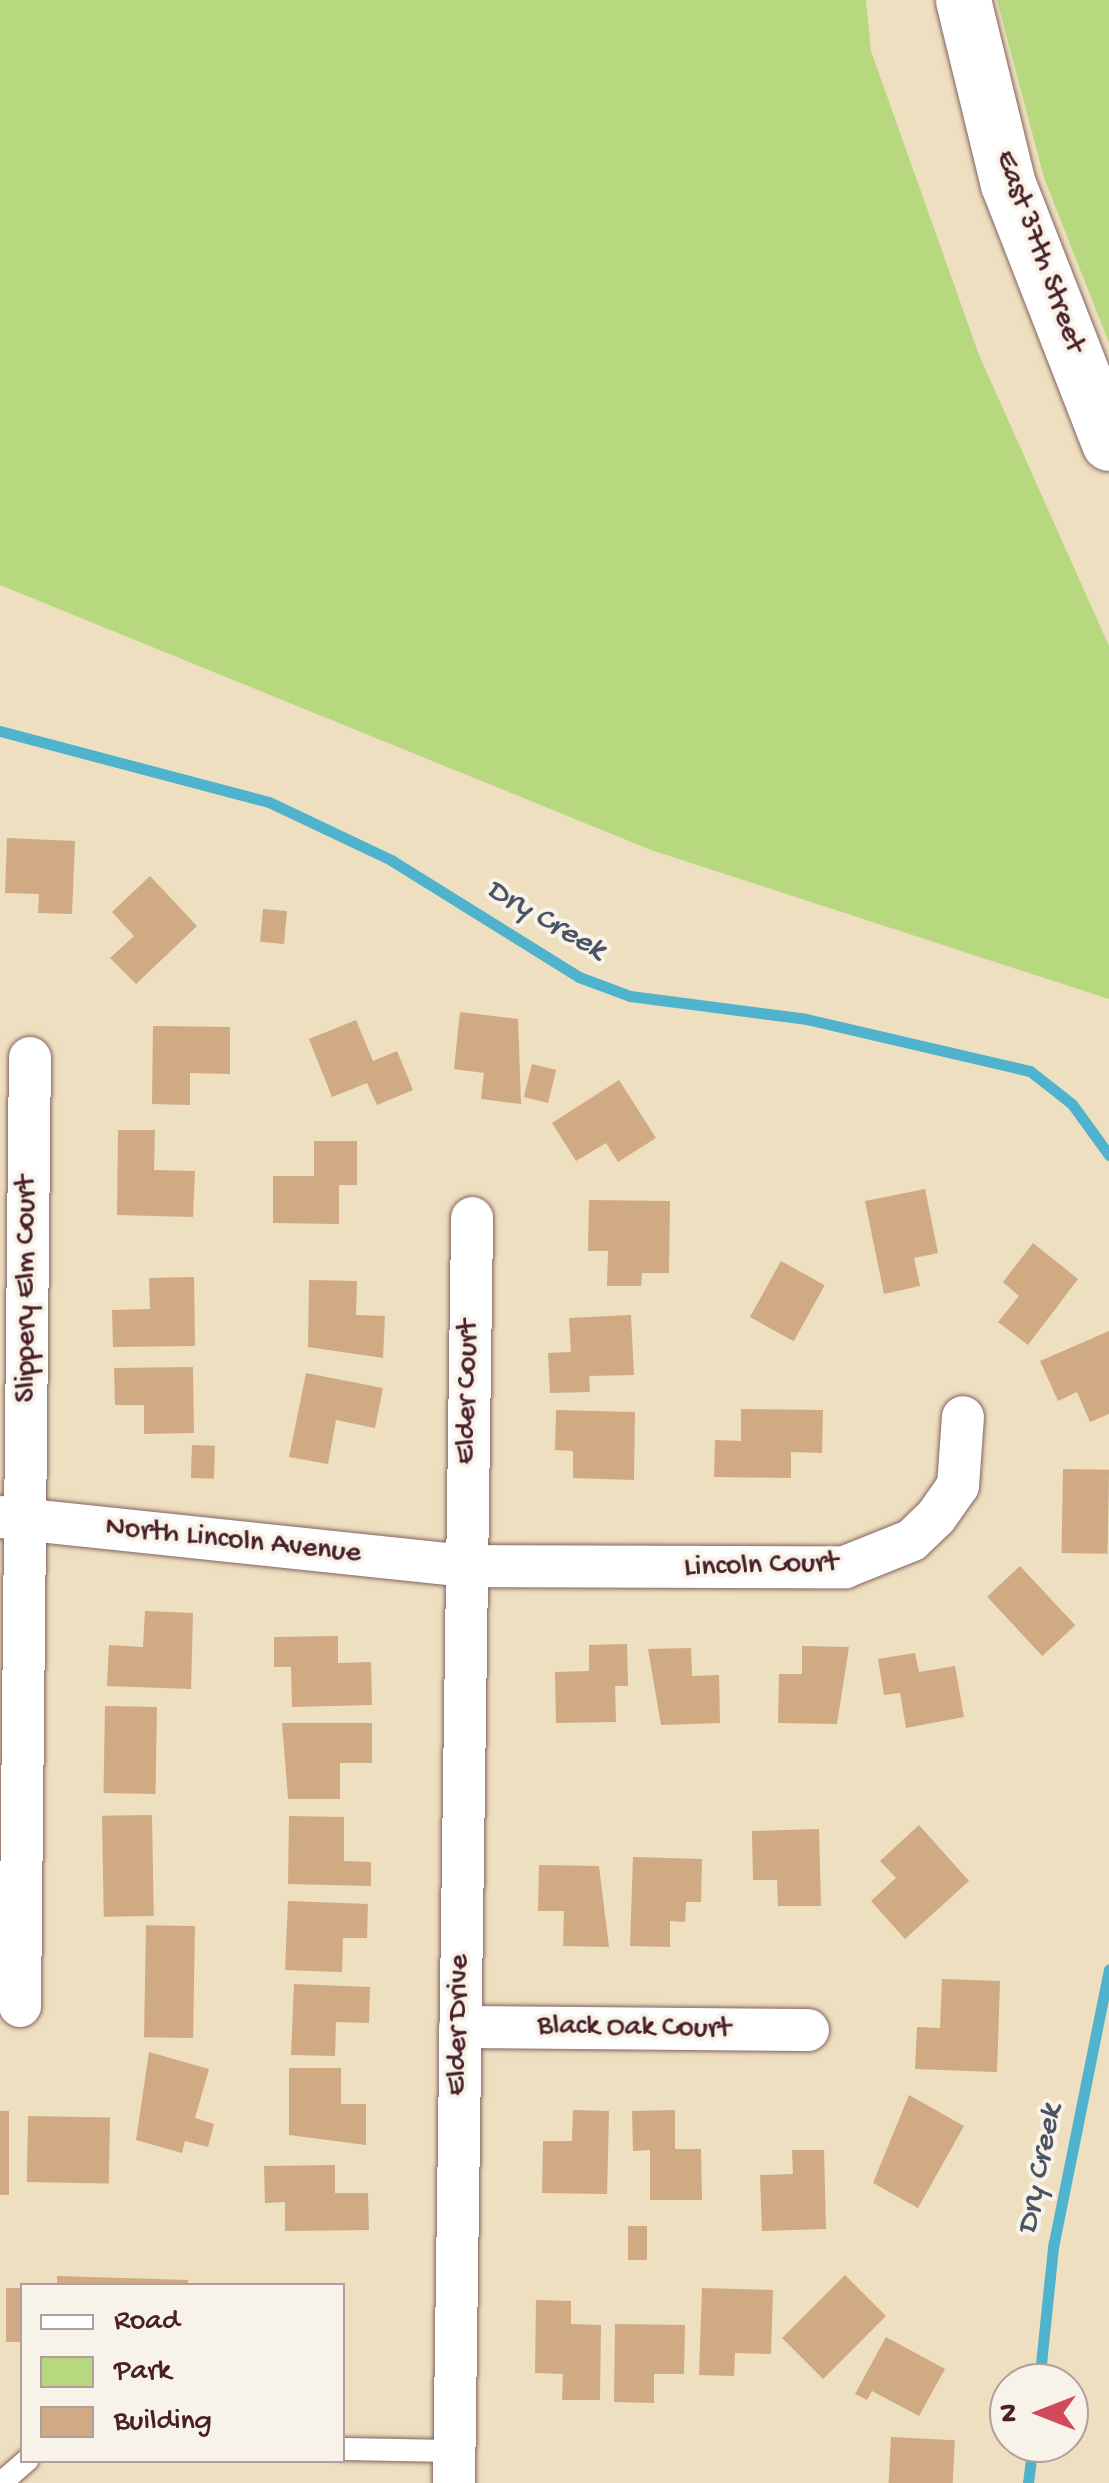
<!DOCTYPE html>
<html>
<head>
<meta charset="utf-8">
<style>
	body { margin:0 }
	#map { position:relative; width:1109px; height:2483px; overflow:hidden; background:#eedfc0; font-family:"Gochi Hand",sans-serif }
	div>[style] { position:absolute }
	.green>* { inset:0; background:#b7d87f }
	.stream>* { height:11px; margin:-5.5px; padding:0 5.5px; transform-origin:5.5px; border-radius:5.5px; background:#4fb3ce }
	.building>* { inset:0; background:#cfaa83; transform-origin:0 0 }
	.roads { filter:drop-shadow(0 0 2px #83625f) drop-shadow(0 0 2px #83625f) }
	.lane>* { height:22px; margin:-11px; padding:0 11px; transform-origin:11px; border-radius:11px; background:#fff }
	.street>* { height:42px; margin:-21px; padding:0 21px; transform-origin:21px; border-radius:21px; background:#fff }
	.secondary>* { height:55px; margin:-27.5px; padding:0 27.5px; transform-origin:27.5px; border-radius:27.5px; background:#fff }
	span { translate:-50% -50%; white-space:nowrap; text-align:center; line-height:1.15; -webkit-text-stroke:8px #f7f3e8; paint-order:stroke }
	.street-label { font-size:30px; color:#4a1f2b }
	.water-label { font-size:32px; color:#4c5364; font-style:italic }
	.legend { position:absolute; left:20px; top:2283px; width:325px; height:180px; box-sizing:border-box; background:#f7f3e8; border:2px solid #b29e9c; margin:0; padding:12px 18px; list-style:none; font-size:30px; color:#4a1f2b }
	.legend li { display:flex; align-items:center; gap:20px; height:50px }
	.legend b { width:50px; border:2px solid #b29e9c }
	.north { position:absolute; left:989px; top:2363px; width:100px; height:100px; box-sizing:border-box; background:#f7f3e8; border:2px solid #b29e9c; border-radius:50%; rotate:270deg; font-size:28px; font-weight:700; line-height:40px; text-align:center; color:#4a1f2b }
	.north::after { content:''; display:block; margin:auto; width:35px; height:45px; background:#d1495b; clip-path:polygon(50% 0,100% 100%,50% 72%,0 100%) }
</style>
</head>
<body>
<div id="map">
	<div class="green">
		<i style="clip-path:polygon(0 0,866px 0,871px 51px,979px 355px,1109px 646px,1109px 999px,651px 850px,0 585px)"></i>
		<i style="clip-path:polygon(997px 0,1109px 0,1109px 343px,1044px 178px)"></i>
	</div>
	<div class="stream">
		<i style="left:0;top:731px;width:278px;rotate:14.8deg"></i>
		<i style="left:269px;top:802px;width:135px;rotate:25.4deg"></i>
		<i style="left:391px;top:860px;width:221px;rotate:31.9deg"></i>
		<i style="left:579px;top:977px;width:54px;rotate:20.4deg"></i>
		<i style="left:630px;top:996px;width:177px;rotate:7.4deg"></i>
		<i style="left:806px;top:1019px;width:230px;rotate:13.1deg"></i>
		<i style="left:1030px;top:1071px;width:53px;rotate:38.2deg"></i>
		<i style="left:1072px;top:1104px;width:63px;rotate:54deg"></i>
		<i style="left:1039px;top:2383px;width:137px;rotate:-84.1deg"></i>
		<i style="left:1053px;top:2247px;width:283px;rotate:-78.6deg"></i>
		<i style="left:1028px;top:2483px;width:40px;rotate:-82.9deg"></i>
	</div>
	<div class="building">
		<i style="clip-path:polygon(7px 838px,75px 841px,72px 914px,38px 913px,39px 894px,5px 893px)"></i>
		<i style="clip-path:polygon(150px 876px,197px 926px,136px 984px,110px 958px,134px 936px,112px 912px)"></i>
		<i style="left:263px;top:909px;width:24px;height:33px;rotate:5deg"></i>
		<i style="clip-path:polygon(460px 1012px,518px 1019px,521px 1104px,481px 1099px,484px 1073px,454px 1069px)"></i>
		<i style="clip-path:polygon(356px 1020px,373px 1061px,397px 1051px,413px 1090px,377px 1105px,367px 1083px,332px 1097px,309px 1039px)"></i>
		<i style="clip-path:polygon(153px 1026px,230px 1027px,230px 1074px,190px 1073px,190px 1105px,152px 1104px)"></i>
		<i style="left:532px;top:1064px;width:25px;height:34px;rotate:14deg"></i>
		<i style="clip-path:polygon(619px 1080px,656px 1138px,618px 1162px,606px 1143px,576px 1161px,552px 1123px)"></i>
		<i style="clip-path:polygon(118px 1130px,155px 1130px,154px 1170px,195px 1171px,193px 1217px,117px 1215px)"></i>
		<i style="clip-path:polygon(314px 1141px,357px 1141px,357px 1185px,339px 1185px,339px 1224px,273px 1223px,273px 1176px,314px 1176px)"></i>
		<i style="clip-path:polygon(925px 1189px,938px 1253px,914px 1258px,920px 1286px,884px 1294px,865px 1201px)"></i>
		<i style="clip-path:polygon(589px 1200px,670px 1201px,669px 1273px,642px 1273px,641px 1286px,607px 1286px,608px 1251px,588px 1251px)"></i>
		<i style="clip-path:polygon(1033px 1243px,1078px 1279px,1028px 1345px,998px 1322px,1019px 1296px,1003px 1282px)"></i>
		<i style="left:781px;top:1261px;width:50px;height:64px;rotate:29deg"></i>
		<i style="clip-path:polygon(194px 1277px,195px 1346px,113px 1347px,112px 1310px,150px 1309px,149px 1278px)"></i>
		<i style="clip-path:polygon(309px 1280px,357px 1281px,356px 1315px,385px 1316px,383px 1358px,308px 1347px)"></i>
		<i style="clip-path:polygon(631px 1315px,634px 1375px,589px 1376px,590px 1392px,550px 1393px,548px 1353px,571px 1352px,569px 1318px)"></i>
		<i style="clip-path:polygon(1109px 1331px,1109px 1414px,1090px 1422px,1077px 1392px,1058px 1401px,1040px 1361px)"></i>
		<i style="clip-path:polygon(193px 1367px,194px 1433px,144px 1434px,144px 1405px,115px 1405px,114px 1368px)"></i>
		<i style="clip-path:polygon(306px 1373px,383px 1388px,375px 1428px,336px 1420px,328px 1464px,289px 1457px)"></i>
		<i style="clip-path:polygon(741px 1409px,823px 1410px,822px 1453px,791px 1452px,791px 1478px,714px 1477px,715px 1440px,741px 1441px)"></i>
		<i style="clip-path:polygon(556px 1410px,635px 1412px,634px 1480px,573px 1478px,573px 1451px,555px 1450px)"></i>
		<i style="left:192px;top:1445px;width:23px;height:33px;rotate:2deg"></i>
		<i style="left:1063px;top:1469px;width:46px;height:84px;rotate:1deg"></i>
		<i style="left:1020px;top:1566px;width:81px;height:45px;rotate:47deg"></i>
		<i style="clip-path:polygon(145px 1611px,193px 1613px,191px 1689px,107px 1686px,109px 1645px,143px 1647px)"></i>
		<i style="clip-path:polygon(338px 1636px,338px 1663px,371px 1662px,372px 1705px,292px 1707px,291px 1667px,274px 1667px,274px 1637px)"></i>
		<i style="clip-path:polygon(627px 1644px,628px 1686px,615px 1686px,616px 1722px,556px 1723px,555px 1672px,589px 1671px,589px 1645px)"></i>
		<i style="clip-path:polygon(802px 1646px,849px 1647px,837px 1724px,778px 1723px,779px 1674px,802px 1674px)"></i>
		<i style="clip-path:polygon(691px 1648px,692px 1676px,719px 1675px,720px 1723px,661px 1725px,648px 1649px)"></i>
		<i style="clip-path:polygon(915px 1653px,919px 1672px,955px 1666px,964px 1717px,906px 1728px,900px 1693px,884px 1695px,878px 1659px)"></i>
		<i style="left:105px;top:1706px;width:52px;height:87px;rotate:1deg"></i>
		<i style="clip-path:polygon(282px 1723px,372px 1723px,372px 1763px,340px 1763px,340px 1799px,288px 1799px)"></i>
		<i style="left:152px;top:1815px;width:101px;height:50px;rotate:89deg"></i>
		<i style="clip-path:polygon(289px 1816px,344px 1817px,344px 1861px,371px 1862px,371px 1886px,288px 1884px)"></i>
		<i style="clip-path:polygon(919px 1825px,969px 1881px,905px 1939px,871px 1901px,896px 1878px,880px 1861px)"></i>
		<i style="clip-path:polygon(819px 1829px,821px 1906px,778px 1906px,777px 1880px,753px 1880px,752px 1831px)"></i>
		<i style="clip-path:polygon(633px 1857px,702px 1859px,701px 1902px,686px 1902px,685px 1922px,670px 1921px,670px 1947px,630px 1946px)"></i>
		<i style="clip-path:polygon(539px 1865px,599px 1866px,609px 1947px,563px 1946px,564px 1911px,538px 1911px)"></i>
		<i style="clip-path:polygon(288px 1901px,368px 1904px,367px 1938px,343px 1938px,342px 1972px,285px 1970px)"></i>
		<i style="left:195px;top:1926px;width:112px;height:49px;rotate:91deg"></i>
		<i style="clip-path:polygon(942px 1979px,1000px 1981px,997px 2072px,915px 2069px,917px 2027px,940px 2028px)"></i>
		<i style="clip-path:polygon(294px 1984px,370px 1987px,369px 2023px,336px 2022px,335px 2056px,291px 2055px)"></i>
		<i style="clip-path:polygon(149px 2052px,209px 2069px,195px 2118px,214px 2124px,208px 2147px,185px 2141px,182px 2153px,136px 2140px)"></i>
		<i style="clip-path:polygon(289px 2068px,341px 2068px,341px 2104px,366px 2104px,366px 2145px,289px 2135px)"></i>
		<i style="clip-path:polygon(909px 2095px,964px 2126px,918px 2208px,873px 2183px)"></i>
		<i style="clip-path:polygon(573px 2110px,609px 2111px,607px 2194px,542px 2193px,543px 2141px,572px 2141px)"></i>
		<i style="clip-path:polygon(675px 2110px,675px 2149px,701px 2149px,702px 2200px,650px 2200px,650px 2150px,633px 2151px,632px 2111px)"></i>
		<i style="left:0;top:2111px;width:9px;height:84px"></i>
		<i style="left:28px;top:2116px;width:82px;height:66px;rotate:1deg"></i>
		<i style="clip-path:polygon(792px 2150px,824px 2150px,826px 2229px,762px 2231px,760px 2175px,793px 2174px)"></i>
		<i style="clip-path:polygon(335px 2165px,335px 2193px,368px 2193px,369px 2230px,285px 2231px,285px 2202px,265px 2203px,264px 2166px)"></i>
		<i style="left:628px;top:2226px;width:19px;height:34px"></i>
		<i style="left:845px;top:2275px;width:58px;height:89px;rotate:45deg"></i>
		<i style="clip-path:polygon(57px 2276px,188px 2280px,188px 2286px,57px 2286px)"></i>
		<i style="left:6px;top:2288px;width:16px;height:54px"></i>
		<i style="clip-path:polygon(702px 2288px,773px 2290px,771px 2354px,735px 2353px,734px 2376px,699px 2375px)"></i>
		<i style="clip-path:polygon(536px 2300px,571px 2301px,571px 2324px,601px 2325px,600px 2400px,562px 2400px,563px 2374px,535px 2373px)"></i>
		<i style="clip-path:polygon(615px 2324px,685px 2325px,684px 2374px,654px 2374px,654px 2403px,614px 2402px)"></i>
		<i style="clip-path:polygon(886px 2337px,945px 2369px,919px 2416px,872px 2391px,867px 2400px,855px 2394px)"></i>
		<i style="left:891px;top:2437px;width:64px;height:46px;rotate:3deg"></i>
	</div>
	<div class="roads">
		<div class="lane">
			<i style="left:342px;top:2449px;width:112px;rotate:1deg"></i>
			<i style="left:1px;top:2483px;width:35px;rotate:-41deg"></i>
		</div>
		<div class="street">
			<i style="left:0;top:1517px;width:468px;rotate:6deg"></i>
			<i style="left:465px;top:1566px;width:380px;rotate:0.2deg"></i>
			<i style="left:845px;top:1567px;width:72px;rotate:-21.9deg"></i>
			<i style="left:912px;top:1540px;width:33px;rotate:-44deg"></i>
			<i style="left:936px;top:1517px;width:38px;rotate:-55deg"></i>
			<i style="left:958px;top:1486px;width:69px;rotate:-85.9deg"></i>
			<i style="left:20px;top:2006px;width:948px;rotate:-89.4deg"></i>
			<i style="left:460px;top:2027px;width:348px;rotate:0.5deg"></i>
			<i style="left:454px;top:2483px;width:1265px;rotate:-89.18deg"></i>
		</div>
		<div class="secondary">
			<i style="left:963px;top:0;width:189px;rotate:76.3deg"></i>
			<i style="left:1008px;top:184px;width:278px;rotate:68.7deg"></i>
		</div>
	</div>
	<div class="street-label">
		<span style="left:1038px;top:252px;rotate:70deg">East 37th Street</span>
		<span style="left:28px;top:1289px;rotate:-90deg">Slippery Elm Court</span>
		<span style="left:469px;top:1392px;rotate:-89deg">Elder Court</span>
		<span style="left:233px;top:1542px;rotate:6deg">North Lincoln Avenue</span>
		<span style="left:761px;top:1567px;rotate:-2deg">Lincoln Court</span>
		<span style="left:460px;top:2025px;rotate:-89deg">Elder Drive</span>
		<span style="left:634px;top:2029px;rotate:1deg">Black Oak Court</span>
	</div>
	<div class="water-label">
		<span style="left:545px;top:921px;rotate:30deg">Dry Creek</span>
		<span style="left:1041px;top:2170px;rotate:-79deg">Dry Creek</span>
	</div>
	<ul class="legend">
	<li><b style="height:12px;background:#fff"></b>Road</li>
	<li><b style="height:28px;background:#b7d87f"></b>Park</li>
	<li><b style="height:28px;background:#cfaa83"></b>Building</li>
	</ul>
	<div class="north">N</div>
</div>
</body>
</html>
